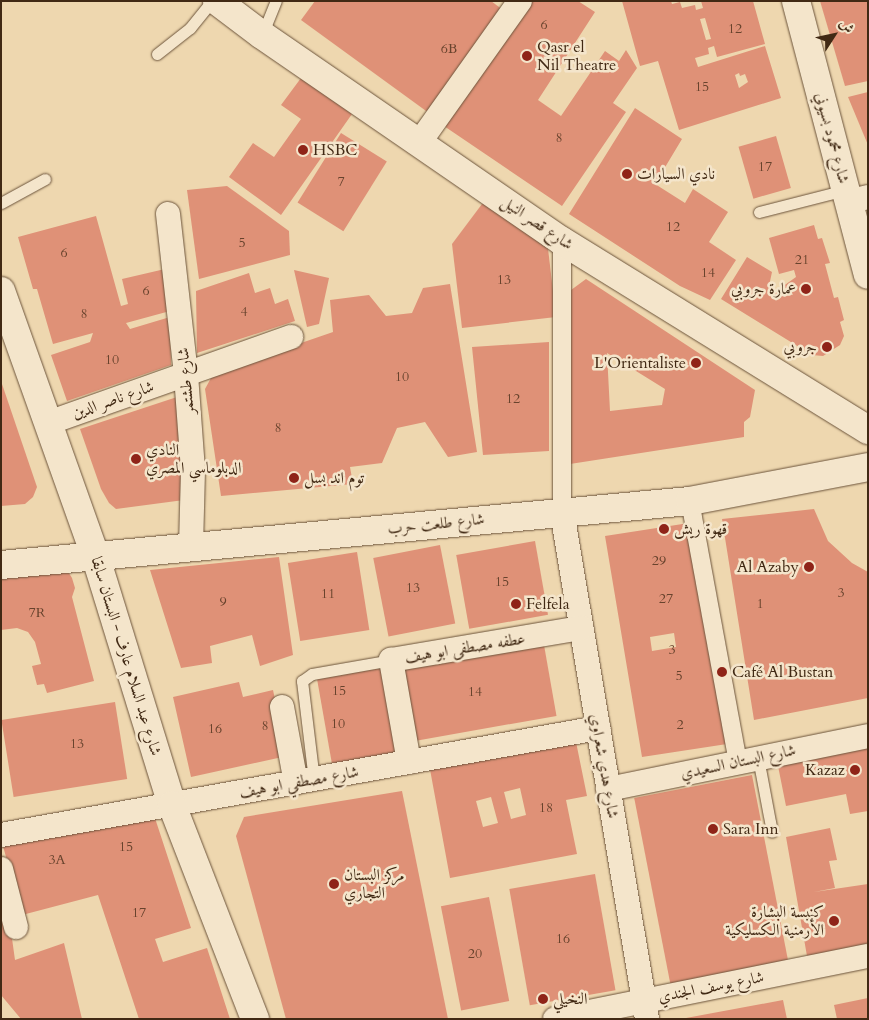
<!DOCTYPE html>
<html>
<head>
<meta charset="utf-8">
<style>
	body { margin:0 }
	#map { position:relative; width:869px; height:1020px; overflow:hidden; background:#eed7af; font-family:Cardo,Amiri,serif }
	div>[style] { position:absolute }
	.building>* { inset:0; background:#df9177; transform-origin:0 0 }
	.roads { filter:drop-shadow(0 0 1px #6c543b) drop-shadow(0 0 1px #6c543b) }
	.service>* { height:11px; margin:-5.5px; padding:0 5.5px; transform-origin:5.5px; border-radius:5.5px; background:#f4e5cb }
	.pedestrian>* { height:18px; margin:-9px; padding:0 9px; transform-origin:9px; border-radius:9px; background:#f4e5cb }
	.minor>* { height:24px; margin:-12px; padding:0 12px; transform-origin:12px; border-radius:12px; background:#f4e5cb }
	.tertiary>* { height:28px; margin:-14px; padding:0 14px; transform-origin:14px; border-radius:14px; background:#f4e5cb }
	.secondary>* { height:28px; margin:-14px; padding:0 14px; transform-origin:14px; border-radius:14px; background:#f4e5cb }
	.dots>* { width:14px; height:14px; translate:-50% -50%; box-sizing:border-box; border:2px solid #f4e5cb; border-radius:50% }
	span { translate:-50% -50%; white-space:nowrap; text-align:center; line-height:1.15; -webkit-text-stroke:5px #f4e5cb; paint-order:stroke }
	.number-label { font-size:14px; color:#68432d }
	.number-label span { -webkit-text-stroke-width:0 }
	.poi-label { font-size:16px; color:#412914 }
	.left { translate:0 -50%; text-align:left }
	.right { translate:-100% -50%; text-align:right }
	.street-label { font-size:16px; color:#412914 }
	.frame { position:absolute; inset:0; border:2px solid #412914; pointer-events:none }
	.north { position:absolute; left:809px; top:10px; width:50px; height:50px; -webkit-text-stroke:4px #f4e5cb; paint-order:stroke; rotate:55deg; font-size:14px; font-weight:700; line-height:20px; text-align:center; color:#412914 }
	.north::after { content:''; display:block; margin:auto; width:18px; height:22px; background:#412914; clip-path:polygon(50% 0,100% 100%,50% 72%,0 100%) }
</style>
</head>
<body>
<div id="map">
	<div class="building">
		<i style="clip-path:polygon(315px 1px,491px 1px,507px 13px,433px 116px,301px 20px)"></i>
		<i style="clip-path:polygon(524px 1px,578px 1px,595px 12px,538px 100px,561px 116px,605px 51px,619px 61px,626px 50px,637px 68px,613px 103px,626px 112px,562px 206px,441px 124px)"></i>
		<i style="clip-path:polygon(evenodd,622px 1px,671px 1px,672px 4px,680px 2px,682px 8px,695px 5px,696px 10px,703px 8px,701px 1px,753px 1px,765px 44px,717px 57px,714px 46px,708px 48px,709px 54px,695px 58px,698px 67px,765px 46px,781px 98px,679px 130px,658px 61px,640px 66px,622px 1px,705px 18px,711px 39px,706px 40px,700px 19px,705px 18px,622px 1px,739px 73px,740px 76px,745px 74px,748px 82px,739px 88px,735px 75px,739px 73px)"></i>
		<i style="clip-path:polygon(820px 1px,868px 1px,868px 81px,845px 86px)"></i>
		<i style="clip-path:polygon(301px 78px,352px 114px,281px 215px,229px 177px,253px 143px,274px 157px,301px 119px,281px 105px)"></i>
		<i style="clip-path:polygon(868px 92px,868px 145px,848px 97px)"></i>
		<i style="clip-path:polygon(635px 108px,682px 139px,655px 184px,685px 203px,693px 189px,728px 212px,709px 242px,736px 260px,710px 300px,680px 286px,569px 214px)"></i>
		<i style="left:341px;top:133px;width:54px;height:82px;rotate:32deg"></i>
		<i style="left:776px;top:136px;width:54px;height:39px;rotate:74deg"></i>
		<i style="clip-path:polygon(227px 186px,289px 231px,290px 255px,199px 279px,187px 190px)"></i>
		<i style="clip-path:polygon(488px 196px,547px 240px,556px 317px,462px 328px,452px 244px)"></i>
		<i style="clip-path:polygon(96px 216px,121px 306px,128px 304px,122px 279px,165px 269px,170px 311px,126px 323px,130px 329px,170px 317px,171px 365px,67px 401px,51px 355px,90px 342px,93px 333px,53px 344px,37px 289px,33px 289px,18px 237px)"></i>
		<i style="clip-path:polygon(814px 225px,818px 239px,822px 238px,830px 263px,825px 264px,834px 298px,838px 297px,844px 320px,840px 322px,844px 336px,840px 345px,823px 356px,812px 355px,721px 299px,747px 257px,772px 272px,769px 286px,775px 292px,796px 277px,794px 270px,779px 274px,769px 238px)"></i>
		<i style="clip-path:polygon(294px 270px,329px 278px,319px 324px,307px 327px)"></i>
		<i style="clip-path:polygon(249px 273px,255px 293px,270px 288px,275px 304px,288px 299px,295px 321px,197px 353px,196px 291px)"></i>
		<i style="clip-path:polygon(evenodd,586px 279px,755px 390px,750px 417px,744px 422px,744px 437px,570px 464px,567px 293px,586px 279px,607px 353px,665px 389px,662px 405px,610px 411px,607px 353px)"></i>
		<i style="clip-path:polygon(450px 284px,477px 452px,448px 457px,425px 422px,397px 428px,382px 463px,350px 467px,353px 484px,221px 496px,205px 389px,211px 378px,220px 371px,333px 332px,330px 300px,369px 295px,386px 316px,412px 313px,423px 288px)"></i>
		<i style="clip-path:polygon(549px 342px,549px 451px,483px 455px,472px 347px)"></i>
		<i style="clip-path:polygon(2px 384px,37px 487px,33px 497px,25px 504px,1px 506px)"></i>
		<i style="clip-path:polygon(177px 397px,184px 500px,116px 509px,109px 503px,101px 489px,80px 429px)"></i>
		<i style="clip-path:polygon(814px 509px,828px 541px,852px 563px,868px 572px,868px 698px,754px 720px,722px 519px)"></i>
		<i style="clip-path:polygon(evenodd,689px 523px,727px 744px,642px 757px,605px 536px,689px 523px,674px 633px,676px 647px,652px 651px,650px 637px,674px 633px)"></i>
		<i style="left:535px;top:541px;width:75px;height:80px;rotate:80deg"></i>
		<i style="left:440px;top:545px;width:80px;height:68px;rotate:79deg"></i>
		<i style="left:357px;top:552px;width:79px;height:70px;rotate:81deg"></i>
		<i style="clip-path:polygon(279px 557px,293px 655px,260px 666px,252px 635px,210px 646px,212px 663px,181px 668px,150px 570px)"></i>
		<i style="clip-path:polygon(67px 570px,72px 578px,75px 588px,72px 597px,94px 681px,47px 693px,44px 684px,37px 685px,32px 666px,41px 664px,35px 642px,28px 632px,17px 628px,1px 630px,1px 576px)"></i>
		<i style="left:544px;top:645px;width:72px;height:151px;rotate:80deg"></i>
		<i style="left:387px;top:667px;width:89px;height:71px;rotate:80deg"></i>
		<i style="clip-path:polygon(239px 682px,243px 697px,273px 690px,287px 756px,191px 777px,173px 697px)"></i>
		<i style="left:115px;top:702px;width:78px;height:115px;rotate:81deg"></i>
		<i style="clip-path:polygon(evenodd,575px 737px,587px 796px,566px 800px,577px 854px,450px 878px,429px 764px,575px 737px,520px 788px,526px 815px,511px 819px,504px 792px,520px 788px,575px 737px,491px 797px,498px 823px,483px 827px,476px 801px,491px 797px)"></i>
		<i style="clip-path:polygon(868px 738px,868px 811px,850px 814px,846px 794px,786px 806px,776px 756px)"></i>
		<i style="left:752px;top:775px;width:196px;height:120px;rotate:79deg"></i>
		<i style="clip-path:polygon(402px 791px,448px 1019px,286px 1019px,236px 836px,244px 817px)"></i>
		<i style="clip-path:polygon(153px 812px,191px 928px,155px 939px,163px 962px,207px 948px,230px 1019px,139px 1019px,98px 895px,22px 915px,3px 846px)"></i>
		<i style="clip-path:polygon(830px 828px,837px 860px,829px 861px,835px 888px,814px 892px,868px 884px,868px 946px,807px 956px,786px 837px)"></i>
		<i style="left:595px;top:874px;width:118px;height:87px;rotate:80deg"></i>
		<i style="clip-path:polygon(1px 883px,9px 917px,15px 960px,64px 943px,82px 1019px,21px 1019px,1px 995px)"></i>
		<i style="left:489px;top:897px;width:106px;height:49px;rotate:79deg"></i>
		<i style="clip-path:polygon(868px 998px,868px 1019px,837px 1019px,834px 1005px)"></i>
		<i style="clip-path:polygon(783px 1000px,787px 1019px,686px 1019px,686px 1018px)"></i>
	</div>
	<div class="roads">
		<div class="service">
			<i style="left:262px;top:35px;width:37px;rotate:-68deg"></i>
			<i style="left:157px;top:54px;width:42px;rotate:-38.2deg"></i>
			<i style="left:190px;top:28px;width:35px;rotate:-51deg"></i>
			<i style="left:1px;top:203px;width:50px;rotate:-28.6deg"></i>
			<i style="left:759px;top:212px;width:89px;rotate:-14.3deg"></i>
			<i style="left:758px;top:758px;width:75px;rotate:79.3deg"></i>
			<i style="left:314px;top:780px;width:100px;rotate:-96.9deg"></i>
			<i style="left:302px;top:681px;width:12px;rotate:-35deg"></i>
			<i style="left:312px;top:674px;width:80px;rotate:-10deg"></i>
		</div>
		<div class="pedestrian">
			<i style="left:562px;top:241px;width:271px;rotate:90deg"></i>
			<i style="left:690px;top:501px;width:265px;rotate:79.6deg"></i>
		</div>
		<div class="minor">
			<i style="left:419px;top:143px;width:174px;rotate:-54.6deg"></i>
			<i style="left:848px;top:202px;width:21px;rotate:-14deg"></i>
			<i style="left:168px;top:214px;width:162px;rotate:83.6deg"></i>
			<i style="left:186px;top:375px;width:95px;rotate:85.8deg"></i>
			<i style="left:193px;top:470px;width:78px;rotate:91.5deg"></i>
			<i style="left:48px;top:423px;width:258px;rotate:-19.5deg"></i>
			<i style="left:562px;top:512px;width:514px;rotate:80.48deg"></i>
			<i style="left:282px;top:707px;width:77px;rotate:79.6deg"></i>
			<i style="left:409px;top:762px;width:104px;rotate:-100deg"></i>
			<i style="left:391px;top:660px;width:193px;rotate:-9.6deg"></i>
			<i style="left:608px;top:789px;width:265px;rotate:-11.5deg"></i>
			<i style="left:1px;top:835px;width:607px;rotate:-10.16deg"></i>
			<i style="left:1px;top:869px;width:60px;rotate:75.5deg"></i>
			<i style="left:555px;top:1019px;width:319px;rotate:-11.4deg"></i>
		</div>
		<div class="tertiary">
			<i style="left:217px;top:1px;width:56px;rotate:37.1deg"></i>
			<i style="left:262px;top:35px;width:364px;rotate:34.5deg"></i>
			<i style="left:562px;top:241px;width:360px;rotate:31.7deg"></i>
			<i style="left:1px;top:291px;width:283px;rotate:70.4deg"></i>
			<i style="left:96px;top:558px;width:258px;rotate:72.9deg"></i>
			<i style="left:172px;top:805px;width:230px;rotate:68.8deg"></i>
			<i style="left:1px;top:565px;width:692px;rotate:-5.31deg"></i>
			<i style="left:690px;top:501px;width:181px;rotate:-10.8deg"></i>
		</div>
		<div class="secondary">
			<i style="left:796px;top:1px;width:283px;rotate:75.3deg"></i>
		</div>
	</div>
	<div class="dots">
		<i style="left:527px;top:56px;background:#8f2418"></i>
		<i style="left:303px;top:150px;background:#8f2418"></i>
		<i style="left:627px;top:174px;background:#8f2418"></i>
		<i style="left:806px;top:289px;background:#8f2418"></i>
		<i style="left:827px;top:347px;background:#8f2418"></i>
		<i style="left:696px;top:363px;background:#8f2418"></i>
		<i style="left:136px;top:459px;background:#8f2418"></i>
		<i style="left:294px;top:478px;background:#8f2418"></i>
		<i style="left:664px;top:529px;background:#8f2418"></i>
		<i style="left:809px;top:567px;background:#8f2418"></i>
		<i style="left:516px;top:604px;background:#8f2418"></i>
		<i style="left:722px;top:672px;background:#8f2418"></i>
		<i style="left:855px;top:770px;background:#8f2418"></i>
		<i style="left:713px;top:829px;background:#8f2418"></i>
		<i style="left:334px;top:884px;background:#8f2418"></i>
		<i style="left:834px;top:921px;background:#8f2418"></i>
		<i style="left:543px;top:999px;background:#8f2418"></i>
	</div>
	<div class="number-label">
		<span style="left:544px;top:25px">6</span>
		<span style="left:735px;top:29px">12</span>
		<span style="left:449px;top:49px">6B</span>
		<span style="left:702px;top:87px">15</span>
		<span style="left:559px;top:138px">8</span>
		<span style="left:765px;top:167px">17</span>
		<span style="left:341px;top:182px">7</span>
		<span style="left:673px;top:227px">12</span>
		<span style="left:242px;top:243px">5</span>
		<span style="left:64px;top:253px">6</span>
		<span style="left:802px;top:260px">21</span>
		<span style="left:708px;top:273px">14</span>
		<span style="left:504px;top:280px">13</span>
		<span style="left:146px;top:291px">6</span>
		<span style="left:244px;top:312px">4</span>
		<span style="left:84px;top:314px">8</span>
		<span style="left:112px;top:360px">10</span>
		<span style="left:402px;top:377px">10</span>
		<span style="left:513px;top:399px">12</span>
		<span style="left:278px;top:428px">8</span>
		<span style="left:659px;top:561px">29</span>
		<span style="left:502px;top:582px">15</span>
		<span style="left:413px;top:588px">13</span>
		<span style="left:841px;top:593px">3</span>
		<span style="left:328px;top:594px">11</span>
		<span style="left:666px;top:599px">27</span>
		<span style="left:223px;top:602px">9</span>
		<span style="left:760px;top:604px">1</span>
		<span style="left:37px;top:613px">7R</span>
		<span style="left:672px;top:650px">3</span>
		<span style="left:679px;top:676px">5</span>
		<span style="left:339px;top:691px">15</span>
		<span style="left:475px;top:692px">14</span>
		<span style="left:338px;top:724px">10</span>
		<span style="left:680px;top:725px">2</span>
		<span style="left:265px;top:726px">8</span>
		<span style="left:215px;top:729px">16</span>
		<span style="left:77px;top:744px">13</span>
		<span style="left:546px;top:808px">18</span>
		<span style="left:126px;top:847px">15</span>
		<span style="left:57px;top:860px">3A</span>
		<span style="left:139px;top:913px">17</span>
		<span style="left:563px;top:939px">16</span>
		<span style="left:475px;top:954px">20</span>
	</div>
	<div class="poi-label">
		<span class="left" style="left:537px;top:56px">Qasr el<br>Nil Theatre</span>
		<span class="left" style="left:313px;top:150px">HSBC</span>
		<span class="left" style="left:637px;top:174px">نادي السيارات</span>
		<span class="right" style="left:796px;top:289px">عمارة جروبي</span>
		<span class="right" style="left:817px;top:347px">جروبي</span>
		<span class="right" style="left:686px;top:363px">L'Orientaliste</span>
		<span class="left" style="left:146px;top:459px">النادي<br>الدبلوماسي المصري</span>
		<span class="left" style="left:304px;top:478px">توم اند بسل</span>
		<span class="left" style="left:674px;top:529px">قهوة ريش</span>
		<span class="right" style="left:799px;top:567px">Al Azaby</span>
		<span class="left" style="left:526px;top:604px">Felfela</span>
		<span class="left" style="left:732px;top:672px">Café Al Bustan</span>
		<span class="right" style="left:845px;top:770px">Kazaz</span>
		<span class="left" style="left:723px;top:829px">Sara Inn</span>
		<span class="left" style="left:344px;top:884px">مركز البستان<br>التجاري</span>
		<span class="right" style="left:824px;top:921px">كنيسة البشارة<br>الأرمنية الكسليكية</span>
		<span class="left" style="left:553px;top:999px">النخيلي</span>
	</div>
	<div class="street-label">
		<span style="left:832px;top:138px;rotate:75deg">شارع محمود بسيوني</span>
		<span style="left:537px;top:223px;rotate:34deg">شارع قصر النيل</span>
		<span style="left:186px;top:381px;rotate:-95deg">شارع طشتمر</span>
		<span style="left:113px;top:400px;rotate:-19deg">شارع ناصر الدين</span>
		<span style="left:436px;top:524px;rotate:-6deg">شارع طلعت حرب</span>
		<span style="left:465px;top:648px;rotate:-9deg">عطفه مصطفى ابو هيف</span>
		<span style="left:126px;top:656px;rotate:73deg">شارع عبد السلام عارف - البستان سابقا</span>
		<span style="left:738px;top:762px;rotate:-12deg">شارع البستان السعيدي</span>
		<span style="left:604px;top:766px;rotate:80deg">شارع هدي شعراوي</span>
		<span style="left:299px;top:782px;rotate:-10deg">شارع مصطفي ابو هيف</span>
		<span style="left:711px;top:987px;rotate:-11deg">شارع يوسف الجندي</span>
	</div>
	<div class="frame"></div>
	<div class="north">ش</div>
</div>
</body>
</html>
